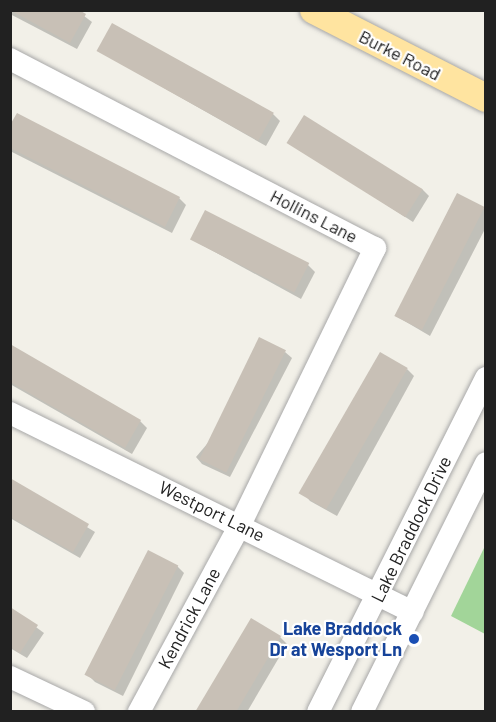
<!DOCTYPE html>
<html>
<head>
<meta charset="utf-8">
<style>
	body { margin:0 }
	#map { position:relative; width:496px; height:722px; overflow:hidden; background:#f2f0e8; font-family:Barlow,sans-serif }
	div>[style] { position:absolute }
	.forest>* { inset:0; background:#a2d599 }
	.shadow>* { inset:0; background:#0003 }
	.building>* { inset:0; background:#c8c0b6; transform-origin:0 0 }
	.roads { filter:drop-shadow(0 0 2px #a8a8a8) drop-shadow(0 0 2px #a8a8a8) }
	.minor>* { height:22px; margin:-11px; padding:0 11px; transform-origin:11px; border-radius:11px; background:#fff }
	.major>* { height:28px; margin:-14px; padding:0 14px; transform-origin:14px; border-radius:14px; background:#ffe4a0 }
	.dots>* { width:16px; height:16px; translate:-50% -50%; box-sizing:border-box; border:3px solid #fff; border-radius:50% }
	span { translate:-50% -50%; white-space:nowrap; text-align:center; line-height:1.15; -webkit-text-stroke:4.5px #fff; paint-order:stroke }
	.street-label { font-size:18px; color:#212121 }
	.transit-label { font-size:18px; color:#164399; font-weight:700 }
	.right { translate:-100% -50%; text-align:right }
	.frame { position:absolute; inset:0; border:12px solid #212121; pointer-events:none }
</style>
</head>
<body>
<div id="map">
	<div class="forest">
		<i style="clip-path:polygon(485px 546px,485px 634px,451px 616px)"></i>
	</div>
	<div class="shadow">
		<i style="clip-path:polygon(10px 10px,76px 10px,92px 22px,77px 49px,10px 14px)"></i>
		<i style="clip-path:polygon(99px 51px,273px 114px,280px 121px,266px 146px)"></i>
		<i style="clip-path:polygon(10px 129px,179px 198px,186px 205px,172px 233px,10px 151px)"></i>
		<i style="clip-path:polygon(289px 142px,422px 189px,429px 196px,413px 222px)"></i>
		<i style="clip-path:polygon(457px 195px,486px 210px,486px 227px,430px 336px,396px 316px)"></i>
		<i style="clip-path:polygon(191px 239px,308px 265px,315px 272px,301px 299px)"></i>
		<i style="clip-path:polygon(10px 346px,140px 421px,147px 428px,132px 454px,10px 384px)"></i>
		<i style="clip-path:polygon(285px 352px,292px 358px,230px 477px,202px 464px,196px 457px)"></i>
		<i style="clip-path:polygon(407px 369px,414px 376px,337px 516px,310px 501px,304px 494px)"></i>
		<i style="clip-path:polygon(10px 480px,95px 532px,80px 558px,10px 518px)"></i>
		<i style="clip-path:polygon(177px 566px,184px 573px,123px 696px,95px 682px,88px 675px)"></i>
		<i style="clip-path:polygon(10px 608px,44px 633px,27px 658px,10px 648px)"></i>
		<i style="clip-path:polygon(280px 637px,287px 644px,247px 712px,197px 712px)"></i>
	</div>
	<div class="building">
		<i style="clip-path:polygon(10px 10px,79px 10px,86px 14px,70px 43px)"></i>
		<i style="left:112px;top:23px;width:185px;height:32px;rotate:29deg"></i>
		<i style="clip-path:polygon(17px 113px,180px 197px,165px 227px,10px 148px,10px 125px)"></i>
		<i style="left:304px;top:115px;width:140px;height:33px;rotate:32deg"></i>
		<i style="left:457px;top:193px;width:31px;height:138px;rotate:27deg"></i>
		<i style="left:205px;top:210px;width:117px;height:33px;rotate:27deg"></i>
		<i style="left:259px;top:337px;width:30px;height:136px;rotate:26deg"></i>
		<i style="clip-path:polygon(10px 344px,141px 420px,125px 448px,10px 382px)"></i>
		<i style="left:380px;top:352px;width:32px;height:163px;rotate:30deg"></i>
		<i style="clip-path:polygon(10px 478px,89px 524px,73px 552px,10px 517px)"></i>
		<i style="left:148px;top:550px;width:34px;height:140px;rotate:27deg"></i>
		<i style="clip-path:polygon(10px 607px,38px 625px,20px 653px,10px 647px)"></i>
		<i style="clip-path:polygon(251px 618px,281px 636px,236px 712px,195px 712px)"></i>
	</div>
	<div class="roads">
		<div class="minor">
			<i style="left:10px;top:59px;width:411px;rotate:27.4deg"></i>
			<i style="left:375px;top:248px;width:308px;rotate:116deg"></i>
			<i style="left:240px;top:525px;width:213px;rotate:118.4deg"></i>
			<i style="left:10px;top:413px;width:449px;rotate:26.3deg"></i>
			<i style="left:10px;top:677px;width:82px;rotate:25.3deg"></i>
			<i style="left:318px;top:712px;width:374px;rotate:-63.3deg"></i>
			<i style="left:362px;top:712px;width:278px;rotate:-63.5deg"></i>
		</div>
		<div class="major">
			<i style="left:314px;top:10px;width:193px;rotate:27.1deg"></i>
		</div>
	</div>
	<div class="dots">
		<i style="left:414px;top:639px;background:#1a4fb4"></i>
	</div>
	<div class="street-label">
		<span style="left:400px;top:55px;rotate:27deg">Burke Road</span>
		<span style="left:314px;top:216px;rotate:27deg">Hollins Lane</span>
		<span style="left:212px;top:511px;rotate:26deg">Westport Lane</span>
		<span style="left:411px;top:529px;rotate:-64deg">Lake Braddock Drive</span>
		<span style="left:189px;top:618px;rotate:-62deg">Kendrick Lane</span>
	</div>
	<div class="transit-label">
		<span class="right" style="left:402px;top:639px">Lake Braddock<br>Dr at Wesport Ln</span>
	</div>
	<div class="frame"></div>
</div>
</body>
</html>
